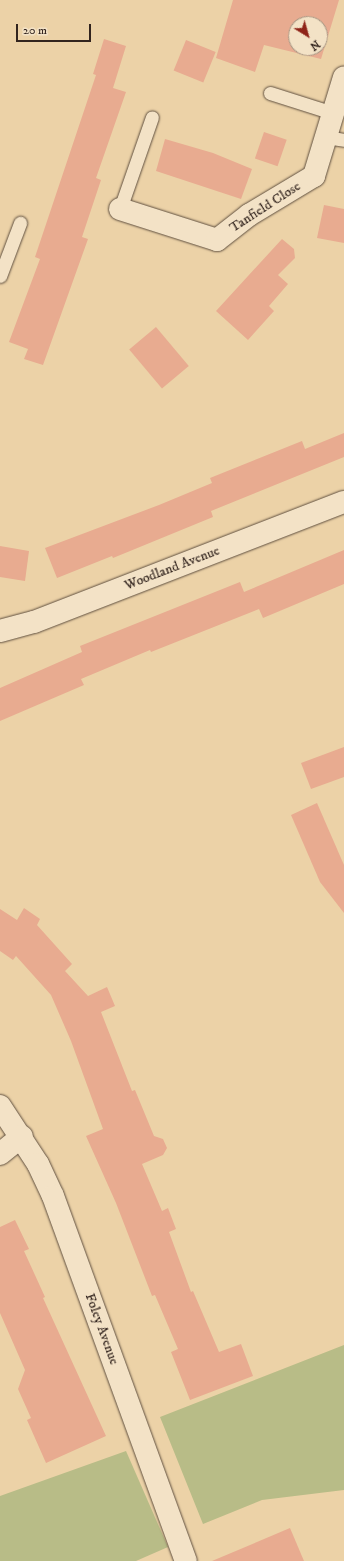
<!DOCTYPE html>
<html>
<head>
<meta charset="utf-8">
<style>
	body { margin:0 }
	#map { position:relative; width:344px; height:1561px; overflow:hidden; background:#ecd2a7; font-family:"IM FELL DW Pica",serif }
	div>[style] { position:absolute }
	.green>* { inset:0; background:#b8bc87 }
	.building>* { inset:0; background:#e8ab90; transform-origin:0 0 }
	.roads { filter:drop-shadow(0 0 1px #605040) drop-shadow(0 0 1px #605040) }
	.lane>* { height:13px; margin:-6.5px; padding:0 6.5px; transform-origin:6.5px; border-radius:6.5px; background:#f3e2c6 }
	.street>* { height:22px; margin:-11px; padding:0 11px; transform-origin:11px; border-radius:11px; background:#f3e2c6 }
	span { translate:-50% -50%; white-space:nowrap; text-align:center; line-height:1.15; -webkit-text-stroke:3.5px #f3e2c6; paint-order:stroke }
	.street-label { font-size:14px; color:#32241e }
	.north { position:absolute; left:288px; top:16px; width:40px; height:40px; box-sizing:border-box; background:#f3e2c6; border:1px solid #a69683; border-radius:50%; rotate:143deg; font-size:11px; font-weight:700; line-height:16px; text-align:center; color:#32241e }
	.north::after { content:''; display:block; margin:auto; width:14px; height:18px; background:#8f2418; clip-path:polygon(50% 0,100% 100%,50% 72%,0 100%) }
	.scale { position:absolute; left:16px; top:24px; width:75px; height:18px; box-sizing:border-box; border:2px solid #32241e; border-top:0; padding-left:5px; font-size:12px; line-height:14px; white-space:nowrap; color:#32241e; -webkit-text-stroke:3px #f3e2c6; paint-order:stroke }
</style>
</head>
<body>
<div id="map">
	<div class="green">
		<i style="clip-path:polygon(344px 1345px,344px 1490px,262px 1500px,203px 1524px,160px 1417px)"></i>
		<i style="clip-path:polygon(126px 1451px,168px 1547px,136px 1561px,0 1561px,0 1496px)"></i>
	</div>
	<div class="building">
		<i style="clip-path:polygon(evenodd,233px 0,339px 0,321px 59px,264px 45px,255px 72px,216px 58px,233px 0,296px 24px,320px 24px,320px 48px,296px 48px,296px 24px)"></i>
		<i style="clip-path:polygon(104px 39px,126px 46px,113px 88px,126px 92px,96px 178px,101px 180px,82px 237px,88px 239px,43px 365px,24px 359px,28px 349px,9px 342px,40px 259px,35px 257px,96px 75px,93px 74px)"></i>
		<i style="left:186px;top:40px;width:32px;height:33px;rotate:22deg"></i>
		<i style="left:264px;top:132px;width:24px;height:28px;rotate:19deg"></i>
		<i style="clip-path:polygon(165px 139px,213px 153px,252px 169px,241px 199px,156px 171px)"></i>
		<i style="clip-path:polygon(324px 205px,344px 209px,344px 243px,317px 238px)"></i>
		<i style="clip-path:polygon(282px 239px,294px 249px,295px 258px,278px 275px,288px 284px,269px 306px,274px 311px,248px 340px,216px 311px)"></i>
		<i style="left:156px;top:327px;width:51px;height:35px;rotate:50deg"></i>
		<i style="clip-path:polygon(344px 433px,344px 457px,211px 511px,213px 517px,113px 558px,112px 556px,57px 578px,45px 548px,159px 505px,212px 483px,210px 478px,302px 441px,305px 449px)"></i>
		<i style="clip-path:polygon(0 546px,29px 551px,25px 581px,0 577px)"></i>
		<i style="clip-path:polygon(344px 550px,344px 584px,263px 618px,259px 609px,151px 652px,150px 650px,81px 679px,84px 685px,0 721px,0 688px,82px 652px,80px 646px,240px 582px,244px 592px)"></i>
		<i style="clip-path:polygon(344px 747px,344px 777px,311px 789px,301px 763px)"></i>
		<i style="clip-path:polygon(317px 803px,344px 865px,344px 913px,320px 882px,291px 815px)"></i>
		<i style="clip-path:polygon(24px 908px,40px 919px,37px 925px,72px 964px,65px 971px,88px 996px,107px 987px,115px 1006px,101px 1012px,132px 1091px,135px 1090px,154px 1136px,163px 1139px,167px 1148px,163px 1155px,142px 1164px,162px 1211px,168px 1208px,176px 1229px,169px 1232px,191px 1292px,193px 1291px,219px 1352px,241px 1344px,253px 1376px,190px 1400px,171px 1352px,178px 1349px,155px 1295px,152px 1296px,116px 1203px,86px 1136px,103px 1129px,71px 1041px,51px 995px,16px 956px,13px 960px,0 951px,0 909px,17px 920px)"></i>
		<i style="clip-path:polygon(15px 1220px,29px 1249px,24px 1251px,45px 1297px,43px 1298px,106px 1436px,46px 1463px,27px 1420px,31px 1418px,18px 1389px,25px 1370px,0 1313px,0 1227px)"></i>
		<i style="clip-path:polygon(290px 1528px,304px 1561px,212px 1561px)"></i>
	</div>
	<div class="roads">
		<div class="lane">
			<i style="left:270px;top:93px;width:66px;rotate:17.6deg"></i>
			<i style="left:326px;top:137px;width:18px;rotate:9deg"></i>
			<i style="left:120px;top:209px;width:97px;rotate:-70.8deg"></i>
			<i style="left:0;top:276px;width:57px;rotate:-69.3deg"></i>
		</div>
		<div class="street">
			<i style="left:120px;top:209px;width:102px;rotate:17.7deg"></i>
			<i style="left:217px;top:240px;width:41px;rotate:-38deg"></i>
			<i style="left:249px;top:215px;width:76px;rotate:-31deg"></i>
			<i style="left:314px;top:176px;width:103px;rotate:-73.1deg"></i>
			<i style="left:0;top:631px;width:35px;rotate:-15deg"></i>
			<i style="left:34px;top:622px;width:332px;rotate:-21.2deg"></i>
			<i style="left:0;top:1106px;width:69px;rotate:56.8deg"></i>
			<i style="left:38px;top:1164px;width:35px;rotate:65deg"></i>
			<i style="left:53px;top:1196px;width:388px;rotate:70deg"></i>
			<i style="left:0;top:1154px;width:28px;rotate:-39deg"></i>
		</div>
	</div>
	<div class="street-label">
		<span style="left:265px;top:207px;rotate:-33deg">Tanfield Close</span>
		<span style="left:172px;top:568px;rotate:-21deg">Woodland Avenue</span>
		<span style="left:102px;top:1329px;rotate:70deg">Foley Avenue</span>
	</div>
	<div class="north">N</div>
	<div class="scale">20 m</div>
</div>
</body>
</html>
